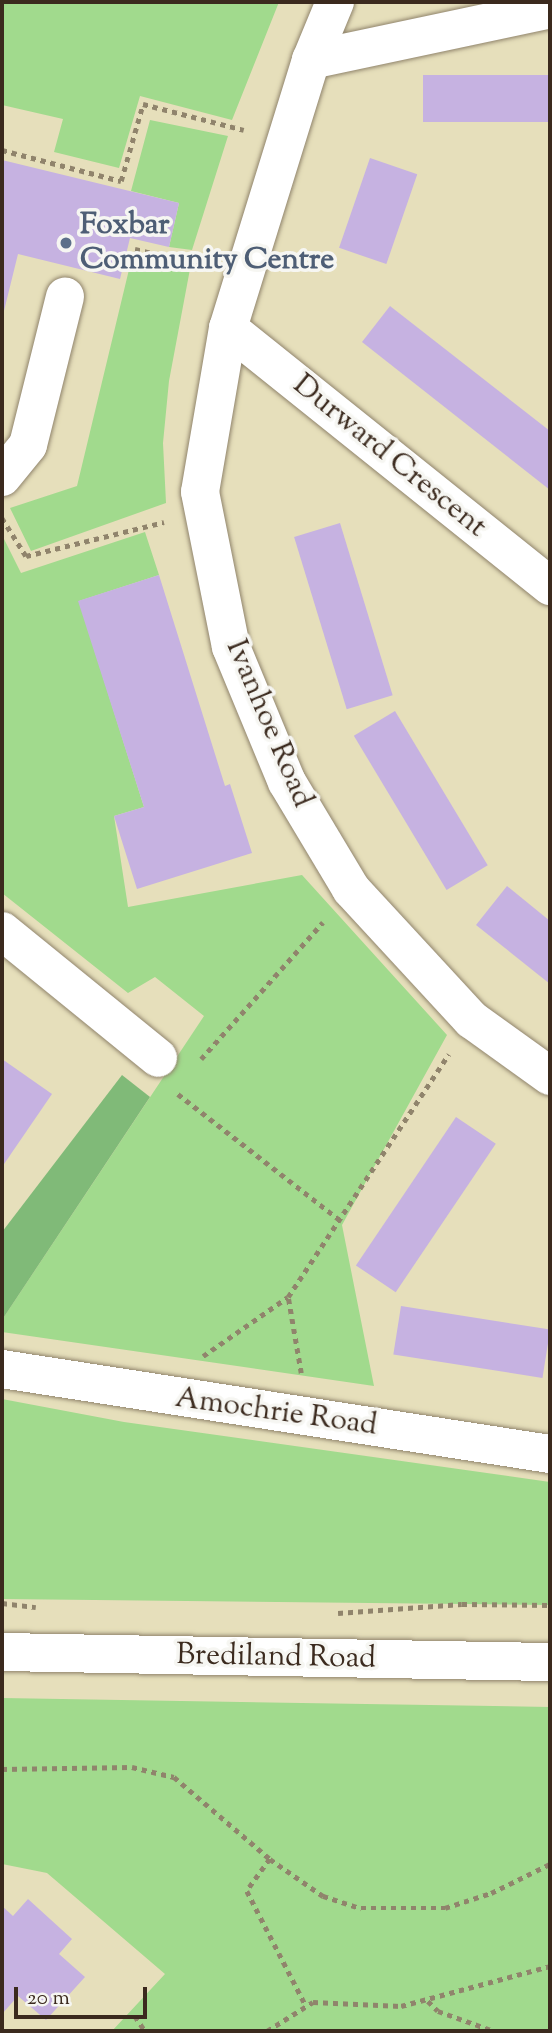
<!DOCTYPE html>
<html>
<head>
<meta charset="utf-8">
<style>
	body { margin:0 }
	#map { position:relative; width:552px; height:2033px; overflow:hidden; background:#e6dfbb; font-family:"Sorts Mill Goudy",serif }
	div>[style] { position:absolute }
	.green>* { inset:0; background:#a1da8d }
	.forest>* { inset:0; background:#80ba78 }
	.building>* { inset:0; background:#c6b2e1; transform-origin:0 0 }
	.path>* { height:4.5px; margin-top:-2.25px; transform-origin:0; background:repeating-linear-gradient(90deg,#90846c 0 5px,transparent 0 10px) }
	.roads { filter:drop-shadow(0 0 2px #90846c) drop-shadow(0 0 2px #90846c) }
	.minor>* { height:38px; margin:-19px; padding:0 19px; transform-origin:19px; border-radius:19px; background:#fff }
	.dots>* { width:19px; height:19px; translate:-50% -50%; box-sizing:border-box; border:4px solid #f6f6f2; border-radius:50% }
	span { translate:-50% -50%; white-space:nowrap; text-align:center; line-height:1.15; -webkit-text-stroke:7px #f6f6f2; paint-order:stroke }
	.service-label { font-size:30px; color:#4e5e75; font-weight:700 }
	.left { translate:0 -50%; text-align:left }
	.street-label { font-size:30px; color:#3b2a1e }
	.frame { position:absolute; inset:0; border:4px solid #3b2a1e; pointer-events:none }
	.scale { position:absolute; left:14px; top:1987px; width:133px; height:32px; box-sizing:border-box; border:4px solid #3b2a1e; border-top:0; padding-left:9px; font-size:21px; line-height:24px; white-space:nowrap; color:#3b2a1e; -webkit-text-stroke:5px #f6f6f2; paint-order:stroke }
</style>
</head>
<body>
<div id="map">
	<div class="green">
		<i style="clip-path:polygon(2px 2px,279px 2px,232px 120px,140px 96px,119px 168px,54px 152px,63px 119px,2px 105px)"></i>
		<i style="clip-path:polygon(150px 120px,228px 136px,192px 250px,169px 247px,179px 203px,131px 191px)"></i>
		<i style="clip-path:polygon(132px 257px,190px 269px,169px 381px,163px 443px,166px 503px,31px 551px,10px 508px,77px 486px)"></i>
		<i style="clip-path:polygon(145px 532px,159px 575px,79px 601px,144px 807px,114px 816px,128px 907px,302px 875px,447px 1035px,342px 1225px,374px 1386px,2px 1332px,2px 1320px,204px 1016px,155px 977px,128px 993px,2px 893px,2px 535px,21px 573px)"></i>
		<i style="clip-path:polygon(2px 1399px,124px 1422px,550px 1482px,550px 1605px,2px 1599px)"></i>
		<i style="clip-path:polygon(2px 1698px,550px 1707px,550px 2031px,112px 2031px,165px 1974px,47px 1873px,2px 1864px)"></i>
	</div>
	<div class="forest">
		<i style="clip-path:polygon(122px 1075px,150px 1097px,2px 1320px,2px 1232px)"></i>
	</div>
	<div class="building">
		<i style="left:550px;top:75px;width:47px;height:127px;rotate:90deg"></i>
		<i style="left:370px;top:158px;width:50px;height:95px;rotate:19deg"></i>
		<i style="clip-path:polygon(2px 160px,179px 203px,169px 247px,130px 238px,120px 279px,18px 254px,2px 319px)"></i>
		<i style="clip-path:polygon(390px 306px,550px 431px,550px 490px,362px 342px)"></i>
		<i style="left:340px;top:523px;width:180px;height:48px;rotate:73deg"></i>
		<i style="clip-path:polygon(159px 575px,225px 786px,230px 784px,252px 853px,137px 889px,114px 816px,144px 807px,78px 601px)"></i>
		<i style="left:395px;top:711px;width:180px;height:48px;rotate:59deg"></i>
		<i style="clip-path:polygon(507px 886px,550px 921px,550px 984px,476px 925px)"></i>
		<i style="clip-path:polygon(2px 1059px,52px 1094px,2px 1167px)"></i>
		<i style="left:456px;top:1117px;width:48px;height:179px;rotate:34deg"></i>
		<i style="left:401px;top:1306px;width:151px;height:49px;rotate:9deg"></i>
		<i style="clip-path:polygon(28px 1899px,72px 1939px,59px 1954px,85px 1977px,46px 2020px,18px 1996px,2px 2014px,2px 1906px,13px 1916px)"></i>
	</div>
	<div class="path">
		<i style="left:2px;top:150px;width:123px;rotate:14.6deg"></i>
		<i style="left:121px;top:181px;width:80px;rotate:-74.1deg"></i>
		<i style="left:143px;top:104px;width:104px;rotate:14.4deg"></i>
		<i style="left:135px;top:249px;width:73px;rotate:13.5deg"></i>
		<i style="left:2px;top:518px;width:45px;rotate:57.7deg"></i>
		<i style="left:26px;top:556px;width:142px;rotate:-13.8deg"></i>
		<i style="left:201px;top:1059px;width:183px;rotate:-48.3deg"></i>
		<i style="left:178px;top:1094px;width:205px;rotate:37.9deg"></i>
		<i style="left:203px;top:1356px;width:103px;rotate:-34.8deg"></i>
		<i style="left:301px;top:1373px;width:77px;rotate:-99.7deg"></i>
		<i style="left:288px;top:1297px;width:291px;rotate:-56.5deg"></i>
		<i style="left:2px;top:1603px;width:34px;rotate:7deg"></i>
		<i style="left:338px;top:1613px;width:124px;rotate:-4.2deg"></i>
		<i style="left:462px;top:1604px;width:88px;rotate:0.7deg"></i>
		<i style="left:2px;top:1769px;width:130px;rotate:-0.9deg"></i>
		<i style="left:132px;top:1767px;width:43px;rotate:13.4deg"></i>
		<i style="left:174px;top:1777px;width:126px;rotate:40.5deg"></i>
		<i style="left:270px;top:1859px;width:65px;rotate:34.9deg"></i>
		<i style="left:323px;top:1896px;width:40px;rotate:18deg"></i>
		<i style="left:361px;top:1908px;width:84px"></i>
		<i style="left:445px;top:1908px;width:48px;rotate:-18.1deg"></i>
		<i style="left:491px;top:1893px;width:66px;rotate:-26.2deg"></i>
		<i style="left:270px;top:1859px;width:39px;rotate:126deg"></i>
		<i style="left:247px;top:1891px;width:129px;rotate:62.8deg"></i>
		<i style="left:428px;top:2001px;width:14px;rotate:45deg"></i>
		<i style="left:438px;top:2011px;width:59px;rotate:19.7deg"></i>
		<i style="left:135px;top:2016px;width:18px;rotate:56deg"></i>
		<i style="left:267px;top:2031px;width:54px;rotate:-32.2deg"></i>
		<i style="left:313px;top:2002px;width:88px;rotate:2.6deg"></i>
		<i style="left:401px;top:2006px;width:154px;rotate:-15deg"></i>
	</div>
	<div class="roads">
		<div class="minor">
			<i style="left:335px;top:2px;width:63px;rotate:112.5deg"></i>
			<i style="left:311px;top:60px;width:281px;rotate:107.2deg"></i>
			<i style="left:228px;top:328px;width:166px;rotate:99.7deg"></i>
			<i style="left:200px;top:492px;width:158px;rotate:78.7deg"></i>
			<i style="left:231px;top:647px;width:146px;rotate:67.5deg"></i>
			<i style="left:287px;top:782px;width:125px;rotate:59.1deg"></i>
			<i style="left:351px;top:889px;width:178px;rotate:47.3deg"></i>
			<i style="left:472px;top:1020px;width:96px;rotate:35.7deg"></i>
			<i style="left:311px;top:60px;width:244px;rotate:-12deg"></i>
			<i style="left:228px;top:328px;width:413px;rotate:38.7deg"></i>
			<i style="left:2px;top:477px;width:41px;rotate:-50.9deg"></i>
			<i style="left:28px;top:445px;width:153px;rotate:-76deg"></i>
			<i style="left:2px;top:931px;width:201px;rotate:39.1deg"></i>
			<i style="left:2px;top:1369px;width:555px;rotate:8.82deg"></i>
			<i style="left:2px;top:1652px;width:548px;rotate:1.05deg"></i>
		</div>
	</div>
	<div class="dots">
		<i style="left:66px;top:243px;background:#5c6f8a"></i>
	</div>
	<div class="service-label">
		<span class="left" style="left:80px;top:243px">Foxbar<br>Community Centre</span>
	</div>
	<div class="street-label">
		<span style="left:389px;top:457px;rotate:39deg">Durward Crescent</span>
		<span style="left:268px;top:724px;rotate:67deg">Ivanhoe Road</span>
		<span style="left:276px;top:1413px;rotate:8deg">Amochrie Road</span>
		<span style="left:276px;top:1658px;rotate:1deg">Brediland Road</span>
	</div>
	<div class="frame"></div>
	<div class="scale">20 m</div>
</div>
</body>
</html>
